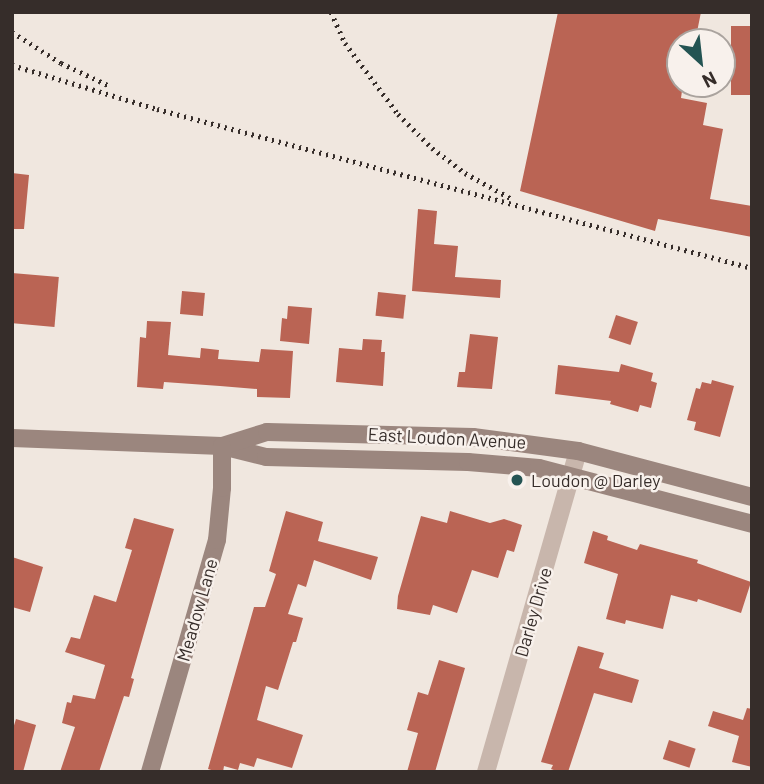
<!DOCTYPE html>
<html>
<head>
<meta charset="utf-8">
<style>
	body { margin:0 }
	#map { position:relative; width:764px; height:784px; overflow:hidden; background:#f0e7df; font-family:Barlow,sans-serif }
	div>[style] { position:absolute }
	.building>* { inset:0; background:#ba6454; transform-origin:0 0 }
	.street>* { height:18px; margin:-9px; padding:0 9px; transform-origin:9px; border-radius:9px; background:#c8b6ac }
	.secondary>* { height:18px; margin:-9px; padding:0 9px; transform-origin:9px; border-radius:9px; background:#9b867e }
	.rail>* { height:5px; margin-top:-2.5px; transform-origin:0; background:repeating-linear-gradient(90deg,#362d2a 0 2px,transparent 0 7px) }
	.dots>* { width:19px; height:19px; translate:-50% -50%; box-sizing:border-box; border:4px solid #f8f1ec; border-radius:50% }
	span { translate:-50% -50%; white-space:nowrap; text-align:center; line-height:1.15; -webkit-text-stroke:5px #f8f1ec; paint-order:stroke }
	.street-label { font-size:18px; color:#362d2a }
	.poi-label { font-size:18px; color:#362d2a }
	.left { translate:0 -50%; text-align:left }
	.frame { position:absolute; inset:0; border:14px solid #362d2a; pointer-events:none }
	.north { position:absolute; left:666px; top:28px; width:70px; height:70px; box-sizing:border-box; background:#f8f1ec; border:2px solid #aaa39e; border-radius:50%; rotate:153deg; font-size:19px; font-weight:700; line-height:28px; text-align:center; color:#362d2a }
	.north::after { content:''; display:block; margin:auto; width:24px; height:32px; background:#245453; clip-path:polygon(50% 0,100% 100%,50% 72%,0 100%) }
</style>
</head>
<body>
<div id="map">
	<div class="building">
		<i style="clip-path:polygon(558px 12px,701px 12px,695px 42px,680px 42px,680px 84px,683px 84px,681px 98px,707px 103px,703px 125px,723px 129px,710px 199px,752px 206px,752px 237px,658px 219px,655px 231px,520px 191px)"></i>
		<i style="left:731px;top:26px;width:21px;height:69px"></i>
		<i style="clip-path:polygon(12px 173px,29px 175px,24px 229px,12px 229px)"></i>
		<i style="clip-path:polygon(418px 209px,437px 211px,434px 244px,458px 246px,455px 277px,501px 280px,500px 298px,412px 291px)"></i>
		<i style="left:12px;top:273px;width:47px;height:50px;rotate:5deg"></i>
		<i style="left:182px;top:291px;width:23px;height:23px;rotate:5deg"></i>
		<i style="left:378px;top:292px;width:28px;height:24px;rotate:6deg"></i>
		<i style="clip-path:polygon(288px 306px,312px 308px,309px 344px,280px 341px,282px 318px,287px 319px)"></i>
		<i style="left:616px;top:315px;width:23px;height:24px;rotate:18deg"></i>
		<i style="clip-path:polygon(147px 321px,171px 322px,168px 355px,200px 358px,201px 348px,219px 350px,218px 359px,259px 362px,261px 349px,293px 351px,290px 398px,257px 397px,257px 389px,220px 386px,164px 382px,163px 389px,137px 387px,140px 337px,146px 338px)"></i>
		<i style="clip-path:polygon(470px 334px,498px 337px,492px 389px,457px 387px,459px 372px,465px 372px)"></i>
		<i style="clip-path:polygon(363px 339px,382px 340px,381px 352px,385px 352px,383px 386px,336px 382px,339px 348px,362px 350px)"></i>
		<i style="clip-path:polygon(621px 364px,653px 373px,651px 381px,657px 383px,651px 408px,640px 405px,638px 412px,610px 404px,611px 401px,555px 394px,558px 365px,619px 372px)"></i>
		<i style="clip-path:polygon(712px 380px,734px 386px,720px 437px,694px 430px,696px 422px,687px 420px,696px 388px,700px 389px,702px 382px,711px 384px)"></i>
		<i style="clip-path:polygon(286px 511px,323px 522px,318px 541px,378px 557px,371px 580px,314px 560px,306px 587px,298px 584px,288px 614px,303px 618px,296px 642px,293px 642px,278px 690px,266px 686px,257px 720px,303px 735px,292px 768px,257px 758px,254px 767px,240px 763px,238px 770px,224px 766px,223px 772px,218px 772px,208px 769px,254px 607px,265px 607px,276px 574px,269px 571px)"></i>
		<i style="clip-path:polygon(450px 511px,490px 523px,504px 519px,522px 525px,514px 552px,507px 550px,498px 578px,472px 570px,457px 613px,433px 605px,430px 615px,397px 609px,398px 596px,421px 516px,447px 523px)"></i>
		<i style="clip-path:polygon(134px 518px,174px 529px,131px 678px,134px 679px,129px 697px,124px 696px,99px 772px,60px 772px,75px 727px,62px 723px,67px 702px,71px 703px,73px 695px,95px 699px,105px 665px,65px 652px,71px 637px,80px 639px,94px 595px,116px 602px,132px 550px,125px 548px)"></i>
		<i style="clip-path:polygon(593px 531px,608px 536px,607px 540px,637px 550px,640px 544px,698px 560px,697px 563px,751px 582px,741px 613px,698px 599px,697px 602px,671px 595px,663px 629px,626px 620px,625px 624px,606px 619px,618px 574px,584px 563px)"></i>
		<i style="clip-path:polygon(12px 557px,43px 567px,30px 612px,12px 607px)"></i>
		<i style="clip-path:polygon(578px 646px,604px 653px,599px 668px,639px 680px,632px 703px,594px 693px,568px 772px,559px 772px,551px 769px,553px 765px,541px 762px)"></i>
		<i style="clip-path:polygon(439px 660px,465px 668px,435px 772px,407px 772px,418px 733px,407px 730px,418px 692px,428px 695px)"></i>
		<i style="clip-path:polygon(747px 708px,752px 709px,752px 767px,732px 762px,739px 736px,708px 726px,713px 711px,743px 720px)"></i>
		<i style="clip-path:polygon(16px 719px,36px 725px,23px 772px,12px 772px,12px 732px)"></i>
		<i style="left:669px;top:740px;width:28px;height:20px;rotate:18deg"></i>
	</div>
	<div class="street">
		<i style="left:486px;top:772px;width:334px;rotate:-74deg"></i>
	</div>
	<div class="secondary">
		<i style="left:12px;top:438px;width:210px;rotate:2.2deg"></i>
		<i style="left:222px;top:446px;width:45px;rotate:14deg"></i>
		<i style="left:266px;top:457px;width:202px;rotate:1.4deg"></i>
		<i style="left:468px;top:462px;width:71px;rotate:4.8deg"></i>
		<i style="left:539px;top:468px;width:220px;rotate:14.7deg"></i>
		<i style="left:222px;top:446px;width:47px;rotate:-17.3deg"></i>
		<i style="left:267px;top:432px;width:206px;rotate:1.4deg"></i>
		<i style="left:473px;top:437px;width:106px;rotate:7.6deg"></i>
		<i style="left:578px;top:451px;width:180px;rotate:14.8deg"></i>
		<i style="left:150px;top:772px;width:241px;rotate:-73.9deg"></i>
		<i style="left:217px;top:540px;width:52px;rotate:-84.5deg"></i>
		<i style="left:222px;top:488px;width:42px;rotate:-90deg"></i>
	</div>
	<div class="rail">
		<i style="left:331px;top:12px;width:34px;rotate:66deg"></i>
		<i style="left:345px;top:43px;width:89px;rotate:53.3deg"></i>
		<i style="left:398px;top:114px;width:48px;rotate:45deg"></i>
		<i style="left:432px;top:148px;width:41px;rotate:37.1deg"></i>
		<i style="left:465px;top:173px;width:54px;rotate:29deg"></i>
		<i style="left:12px;top:32px;width:58px;rotate:32.3deg"></i>
		<i style="left:61px;top:63px;width:54px;rotate:25.1deg"></i>
		<i style="left:12px;top:65px;width:152px;rotate:16.9deg"></i>
		<i style="left:157px;top:109px;width:616px;rotate:14.96deg"></i>
	</div>
	<div class="dots">
		<i style="left:517px;top:480px;background:#245453"></i>
	</div>
	<div class="street-label">
		<span style="left:447px;top:438px;rotate:3deg">East Loudon Avenue</span>
		<span style="left:197px;top:610px;rotate:-74deg">Meadow Lane</span>
		<span style="left:533px;top:612px;rotate:-74deg">Darley Drive</span>
	</div>
	<div class="poi-label">
		<span class="left" style="left:531px;top:480px">Loudon @ Darley</span>
	</div>
	<div class="frame"></div>
	<div class="north">N</div>
</div>
</body>
</html>
